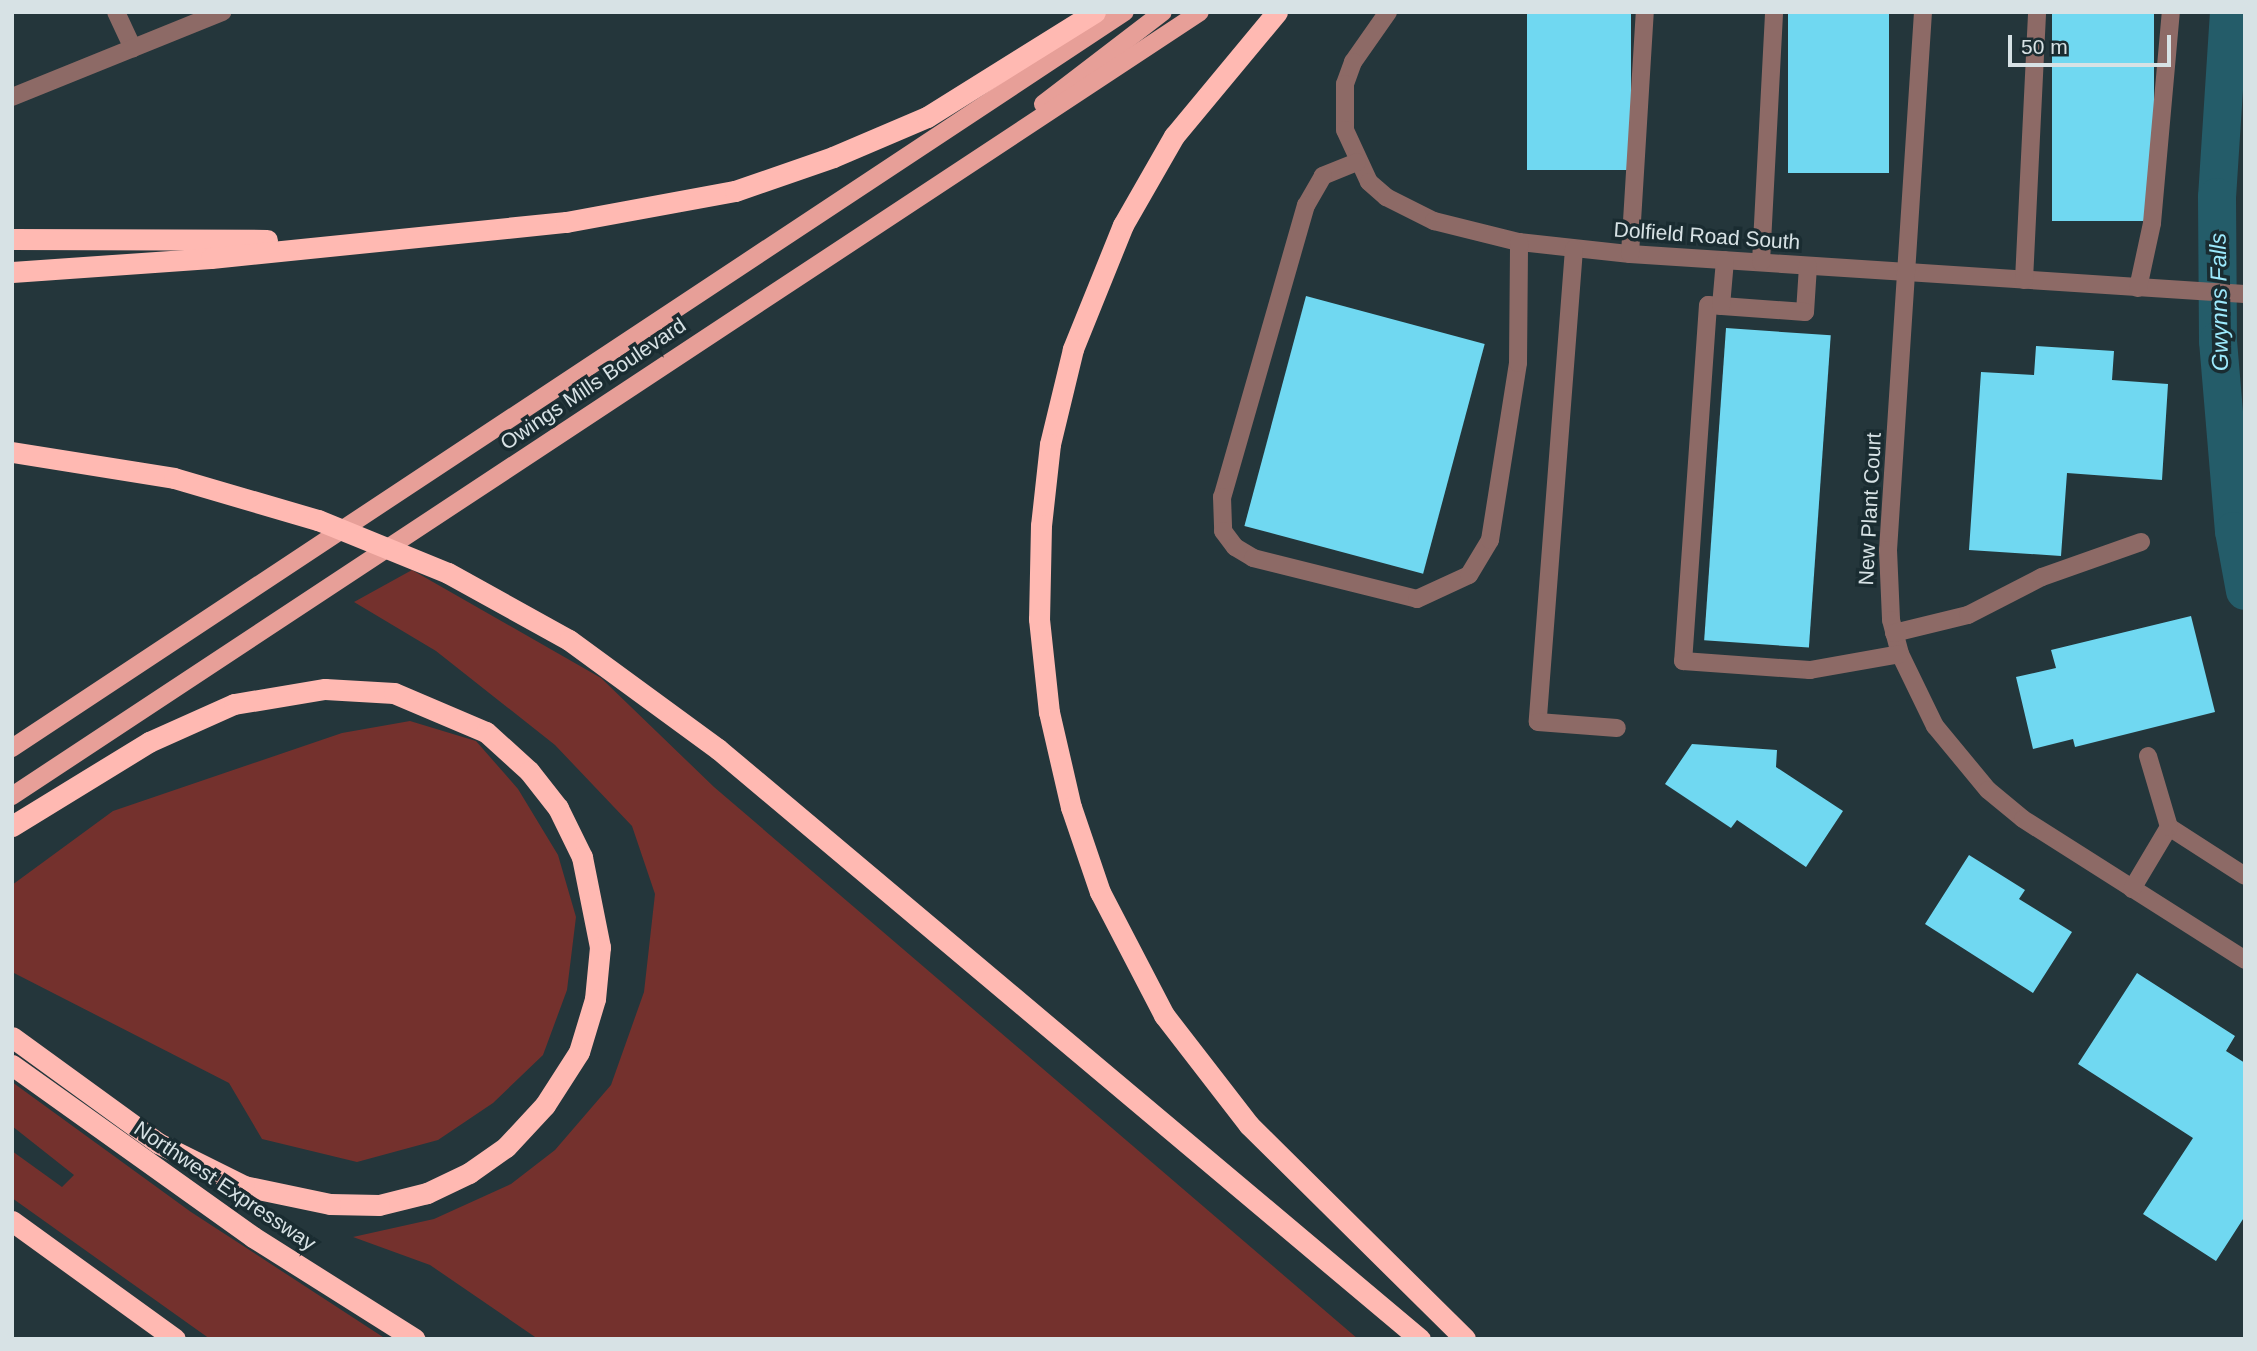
<!DOCTYPE html>
<html>
<head>
<meta charset="utf-8">
<style>
	body { margin:0 }
	#map { position:relative; width:2257px; height:1351px; overflow:hidden; background:#24363b; font-family:Helvetica,sans-serif }
	div>[style] { position:absolute }
	.green>* { inset:0; background:#74312d }
	.river>* { height:38px; margin:-19px; padding:0 19px; transform-origin:19px; border-radius:19px; background:#245c69 }
	.building>* { inset:0; background:#70d8f1; transform-origin:0 0 }
	.minor>* { height:18px; margin:-9px; padding:0 9px; transform-origin:9px; border-radius:9px; background:#8d6a66 }
	.major>* { height:18px; margin:-9px; padding:0 9px; transform-origin:9px; border-radius:9px; background:#e79f98 }
	.highway>* { height:21px; margin:-10.5px; padding:0 10.5px; transform-origin:10.5px; border-radius:10.5px; background:#ffb9b2 }
	span { translate:-50% -50%; white-space:nowrap; text-align:center; line-height:1.15; -webkit-text-stroke:7px #1a2c31; paint-order:stroke }
	.street-label { font-size:21px; color:#d7e2e5 }
	.water-label { font-size:23px; color:#9deafd; font-style:italic }
	.frame { position:absolute; inset:0; border:14px solid #d7e2e5; pointer-events:none }
	.scale { position:absolute; left:2008px; top:35px; width:163px; height:32px; box-sizing:border-box; border:4px solid #d7e2e5; border-top:0; padding-left:9px; font-size:21px; line-height:24px; white-space:nowrap; color:#d7e2e5; -webkit-text-stroke:5px #1a2c31; paint-order:stroke }
</style>
</head>
<body>
<div id="map">
	<div class="green">
		<i style="clip-path:polygon(412px 570px,601px 678px,714px 787px,1358px 1339px,538px 1339px,430px 1265px,353px 1237px,434px 1219px,511px 1184px,555px 1150px,611px 1085px,644px 992px,655px 894px,632px 826px,555px 745px,436px 651px,354px 602px)"></i>
		<i style="clip-path:polygon(410px 721px,476px 741px,518px 789px,558px 855px,576px 917px,567px 990px,543px 1055px,493px 1103px,438px 1140px,357px 1162px,262px 1139px,229px 1083px,12px 972px,12px 885px,113px 811px,342px 733px)"></i>
		<i style="clip-path:polygon(12px 1082px,191px 1212px,386px 1339px,210px 1339px,12px 1198px,12px 1151px,62px 1187px,74px 1175px,12px 1126px)"></i>
	</div>
	<div class="river">
		<i style="left:2229px;top:12px;width:185px;rotate:93.7deg"></i>
		<i style="left:2217px;top:197px;width:144px;rotate:89.6deg"></i>
		<i style="left:2218px;top:341px;width:191px;rotate:85.2deg"></i>
		<i style="left:2234px;top:531px;width:61px;rotate:79.6deg"></i>
	</div>
	<div class="building">
		<i style="left:1527px;top:12px;width:104px;height:158px"></i>
		<i style="left:1788px;top:12px;width:101px;height:161px"></i>
		<i style="left:2052px;top:12px;width:102px;height:209px"></i>
		<i style="left:1306px;top:296px;width:185px;height:238px;rotate:15deg"></i>
		<i style="left:1726px;top:328px;width:105px;height:313px;rotate:4deg"></i>
		<i style="clip-path:polygon(2036px 346px,2114px 351px,2112px 380px,2168px 384px,2162px 480px,2067px 473px,2061px 556px,1969px 550px,1981px 372px,2034px 375px)"></i>
		<i style="clip-path:polygon(2191px 616px,2215px 712px,2075px 747px,2073px 739px,2033px 749px,2016px 677px,2056px 668px,2051px 650px)"></i>
		<i style="clip-path:polygon(1692px 744px,1777px 750px,1776px 767px,1843px 811px,1806px 867px,1737px 820px,1731px 828px,1665px 784px)"></i>
		<i style="clip-path:polygon(1969px 855px,2025px 890px,2019px 899px,2072px 932px,2033px 993px,1925px 924px)"></i>
		<i style="clip-path:polygon(2137px 973px,2235px 1036px,2226px 1051px,2245px 1063px,2245px 1216px,2216px 1261px,2143px 1214px,2193px 1138px,2078px 1064px)"></i>
	</div>
	<div class="minor">
		<i style="left:116px;top:12px;width:40px;rotate:65deg"></i>
		<i style="left:1388px;top:12px;width:61px;rotate:125deg"></i>
		<i style="left:1353px;top:62px;width:23px;rotate:110deg"></i>
		<i style="left:1345px;top:84px;width:46px;rotate:90deg"></i>
		<i style="left:1345px;top:130px;width:57px;rotate:65.2deg"></i>
		<i style="left:1369px;top:182px;width:23px;rotate:41deg"></i>
		<i style="left:1386px;top:197px;width:54px;rotate:26.6deg"></i>
		<i style="left:1434px;top:221px;width:88px;rotate:13.9deg"></i>
		<i style="left:1519px;top:242px;width:112px;rotate:6.2deg"></i>
		<i style="left:1630px;top:254px;width:616px;rotate:3.72deg"></i>
		<i style="left:1923px;top:12px;width:539px;rotate:93.72deg"></i>
		<i style="left:1888px;top:550px;width:70px;rotate:87.5deg"></i>
		<i style="left:1891px;top:620px;width:35px;rotate:75deg"></i>
		<i style="left:1900px;top:654px;width:80px;rotate:64.1deg"></i>
		<i style="left:1935px;top:726px;width:83px;rotate:50.4deg"></i>
		<i style="left:1988px;top:790px;width:45px;rotate:39.6deg"></i>
		<i style="left:2023px;top:819px;width:263px;rotate:32.4deg"></i>
		<i style="left:12px;top:97px;width:227px;rotate:-22deg"></i>
		<i style="left:1357px;top:162px;width:37px;rotate:158deg"></i>
		<i style="left:1323px;top:176px;width:34px;rotate:120deg"></i>
		<i style="left:1306px;top:205px;width:304px;rotate:106deg"></i>
		<i style="left:1222px;top:497px;width:34px;rotate:88deg"></i>
		<i style="left:1223px;top:531px;width:20px;rotate:53deg"></i>
		<i style="left:1235px;top:547px;width:21px;rotate:31deg"></i>
		<i style="left:1253px;top:558px;width:169px;rotate:14deg"></i>
		<i style="left:1417px;top:599px;width:57px;rotate:-24.8deg"></i>
		<i style="left:1469px;top:575px;width:41px;rotate:-59deg"></i>
		<i style="left:1490px;top:540px;width:179px;rotate:-81deg"></i>
		<i style="left:1518px;top:363px;width:121px;rotate:-89.5deg"></i>
		<i style="left:1574px;top:249px;width:474px;rotate:94.4deg"></i>
		<i style="left:1538px;top:722px;width:79px;rotate:4.3deg"></i>
		<i style="left:1630px;top:254px;width:242px;rotate:-86.5deg"></i>
		<i style="left:1761px;top:262px;width:250px;rotate:-87deg"></i>
		<i style="left:1808px;top:266px;width:46px;rotate:93.7deg"></i>
		<i style="left:1805px;top:312px;width:97px;rotate:-175.9deg"></i>
		<i style="left:1708px;top:305px;width:357px;rotate:94deg"></i>
		<i style="left:1683px;top:661px;width:127px;rotate:4.1deg"></i>
		<i style="left:1810px;top:670px;width:91px;rotate:-10.1deg"></i>
		<i style="left:2024px;top:280px;width:268px;rotate:-87.2deg"></i>
		<i style="left:2138px;top:288px;width:66px;rotate:-77.8deg"></i>
		<i style="left:2152px;top:223px;width:212px;rotate:-84.9deg"></i>
		<i style="left:1721px;top:306px;width:46px;rotate:-85deg"></i>
		<i style="left:1894px;top:633px;width:76px;rotate:-13.7deg"></i>
		<i style="left:1968px;top:615px;width:83px;rotate:-27.2deg"></i>
		<i style="left:2042px;top:577px;width:105px;rotate:-19.5deg"></i>
		<i style="left:2169px;top:827px;width:90px;rotate:32.8deg"></i>
		<i style="left:2132px;top:889px;width:72px;rotate:-59.2deg"></i>
		<i style="left:2169px;top:827px;width:74px;rotate:-106.5deg"></i>
	</div>
	<div class="major">
		<i style="left:1043px;top:104px;width:151px;rotate:-37.5deg"></i>
		<i style="left:12px;top:748px;width:1334px;rotate:-33.48deg"></i>
		<i style="left:12px;top:796px;width:1423px;rotate:-33.42deg"></i>
	</div>
	<div class="highway">
		<i style="left:1277px;top:12px;width:161px;rotate:129.7deg"></i>
		<i style="left:1174px;top:136px;width:103px;rotate:119.8deg"></i>
		<i style="left:1123px;top:225px;width:134px;rotate:112deg"></i>
		<i style="left:1073px;top:349px;width:98px;rotate:103.6deg"></i>
		<i style="left:1050px;top:444px;width:81px;rotate:96.3deg"></i>
		<i style="left:1041px;top:525px;width:94px;rotate:91.2deg"></i>
		<i style="left:1039px;top:619px;width:94px;rotate:83.9deg"></i>
		<i style="left:1049px;top:712px;width:98px;rotate:77deg"></i>
		<i style="left:1071px;top:807px;width:90px;rotate:71.2deg"></i>
		<i style="left:1100px;top:892px;width:139px;rotate:62.5deg"></i>
		<i style="left:1164px;top:1015px;width:139px;rotate:52.3deg"></i>
		<i style="left:1249px;top:1125px;width:304px;rotate:44.7deg"></i>
		<i style="left:12px;top:239px;width:255px;rotate:0.2deg"></i>
		<i style="left:12px;top:272px;width:199px;rotate:-4deg"></i>
		<i style="left:211px;top:258px;width:357px;rotate:-5.8deg"></i>
		<i style="left:566px;top:222px;width:172px;rotate:-10.4deg"></i>
		<i style="left:735px;top:191px;width:104px;rotate:-19.1deg"></i>
		<i style="left:833px;top:157px;width:102px;rotate:-23.1deg"></i>
		<i style="left:927px;top:117px;width:198px;rotate:-32deg"></i>
		<i style="left:12px;top:452px;width:164px;rotate:9.1deg"></i>
		<i style="left:174px;top:478px;width:150px;rotate:16.3deg"></i>
		<i style="left:318px;top:520px;width:140px;rotate:22.2deg"></i>
		<i style="left:448px;top:573px;width:138px;rotate:29deg"></i>
		<i style="left:569px;top:640px;width:185px;rotate:36.2deg"></i>
		<i style="left:718px;top:749px;width:917px;rotate:40.05deg"></i>
		<i style="left:12px;top:826px;width:161px;rotate:-31.5deg"></i>
		<i style="left:149px;top:742px;width:93px;rotate:-24.1deg"></i>
		<i style="left:234px;top:704px;width:92px;rotate:-9.4deg"></i>
		<i style="left:325px;top:689px;width:69px;rotate:3.3deg"></i>
		<i style="left:394px;top:693px;width:100px;rotate:23deg"></i>
		<i style="left:486px;top:732px;width:58px;rotate:42.2deg"></i>
		<i style="left:529px;top:771px;width:47px;rotate:51.9deg"></i>
		<i style="left:558px;top:808px;width:55px;rotate:63.9deg"></i>
		<i style="left:582px;top:857px;width:92px;rotate:78.7deg"></i>
		<i style="left:600px;top:947px;width:52px;rotate:95.5deg"></i>
		<i style="left:595px;top:999px;width:55px;rotate:106.8deg"></i>
		<i style="left:579px;top:1052px;width:63px;rotate:122.7deg"></i>
		<i style="left:545px;top:1105px;width:57px;rotate:132.9deg"></i>
		<i style="left:506px;top:1147px;width:45px;rotate:144.9deg"></i>
		<i style="left:469px;top:1173px;width:47px;rotate:154.5deg"></i>
		<i style="left:427px;top:1193px;width:49px;rotate:166deg"></i>
		<i style="left:379px;top:1205px;width:49px;rotate:-178.8deg"></i>
		<i style="left:330px;top:1204px;width:88px;rotate:-168.2deg"></i>
		<i style="left:244px;top:1186px;width:96px;rotate:-153.4deg"></i>
		<i style="left:158px;top:1143px;width:180px;rotate:-144deg"></i>
		<i style="left:12px;top:1065px;width:296px;rotate:35.5deg"></i>
		<i style="left:253px;top:1237px;width:191px;rotate:32.2deg"></i>
		<i style="left:12px;top:1221px;width:201px;rotate:35.9deg"></i>
	</div>
	<div class="street-label">
		<span style="left:1707px;top:236px;rotate:4deg">Dolfield Road South</span>
		<span style="left:593px;top:384px;rotate:-34deg">Owings Mills Boulevard</span>
		<span style="left:1870px;top:509px;rotate:-87deg">New Plant Court</span>
		<span style="left:225px;top:1186px;rotate:34deg">Northwest Expressway</span>
	</div>
	<div class="water-label">
		<span style="left:2219px;top:302px;rotate:-91deg">Gwynns Falls</span>
	</div>
	<div class="frame"></div>
	<div class="scale">50 m</div>
</div>
</body>
</html>
